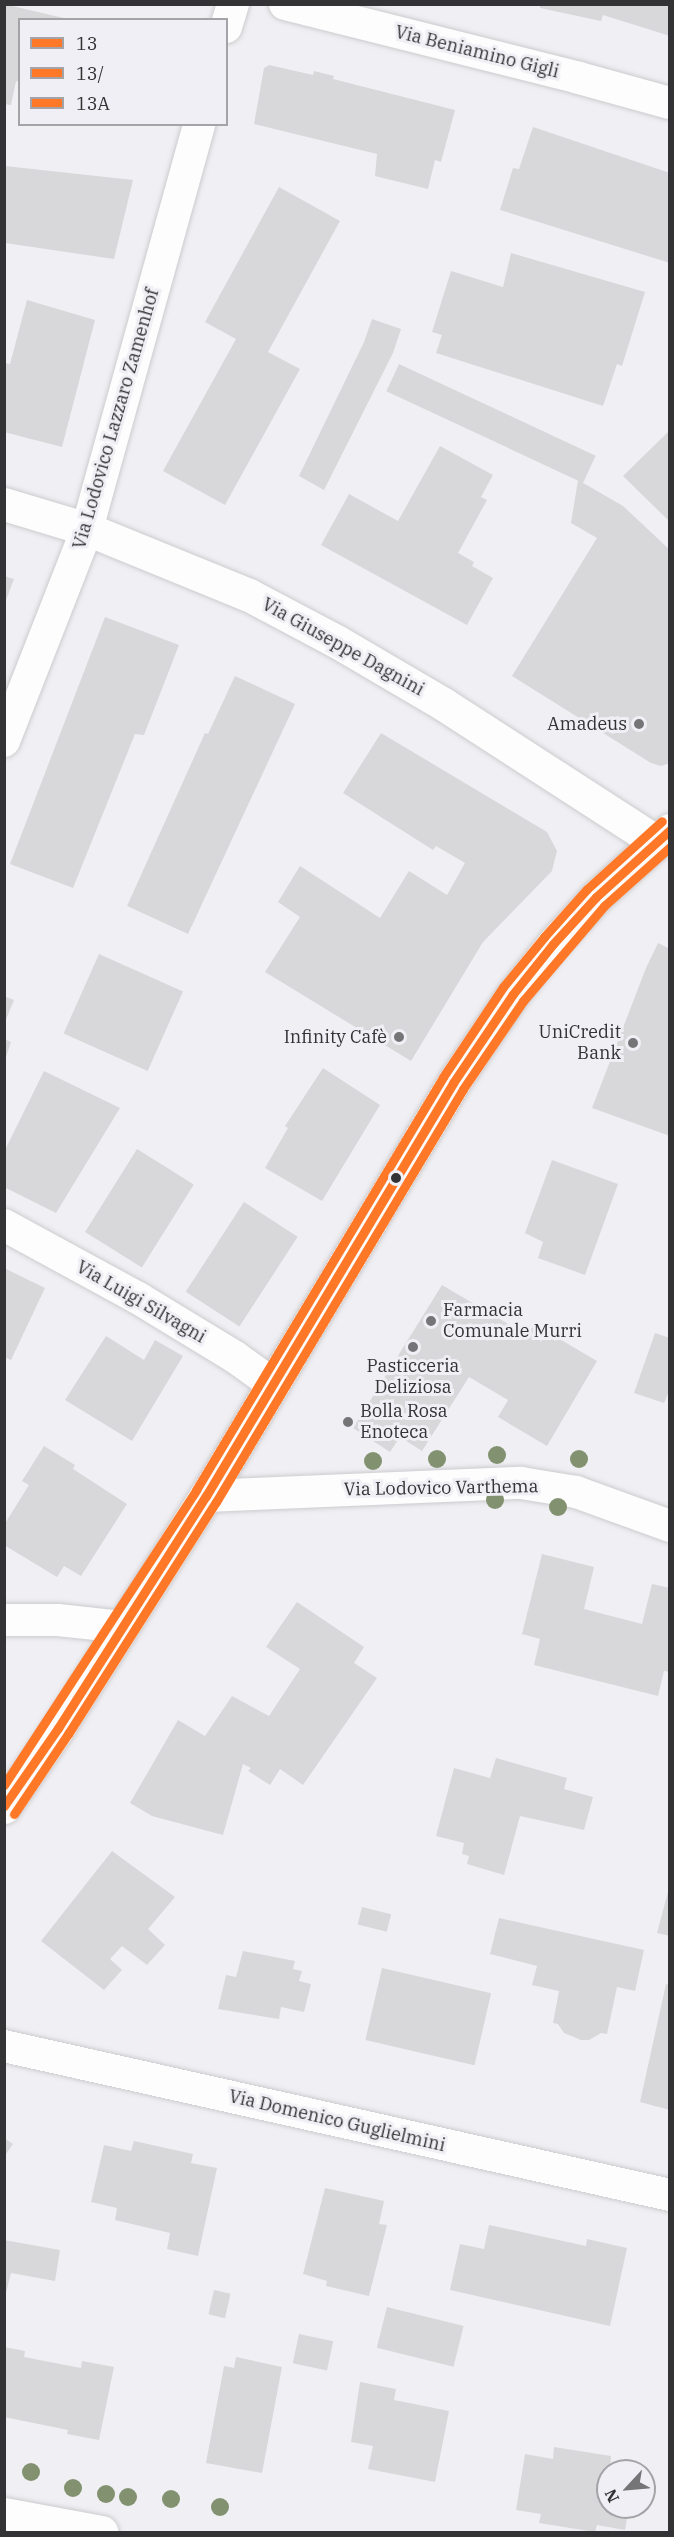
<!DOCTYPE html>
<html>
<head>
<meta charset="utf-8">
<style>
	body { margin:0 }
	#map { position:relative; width:674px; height:2537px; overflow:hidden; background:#f0f0f4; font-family:"IBM Plex Serif",serif }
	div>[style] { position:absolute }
	.building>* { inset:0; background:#d8d8da; transform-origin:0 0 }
	.roads { filter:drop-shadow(0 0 2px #cccccf) drop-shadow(0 0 2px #cccccf) }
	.minor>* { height:32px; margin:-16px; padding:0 16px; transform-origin:16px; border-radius:16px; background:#fdfdfd }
	.tertiary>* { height:33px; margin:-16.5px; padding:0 16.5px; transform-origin:16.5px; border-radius:16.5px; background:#fdfdfd }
	.primary>* { height:33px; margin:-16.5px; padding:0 16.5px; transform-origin:16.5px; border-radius:16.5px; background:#fdfdfd }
	.bus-1>* { height:9px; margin:-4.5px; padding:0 4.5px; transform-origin:4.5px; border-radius:4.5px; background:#ff7827 }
	.bus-2>* { height:9px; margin:-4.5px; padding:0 4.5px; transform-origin:4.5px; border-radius:4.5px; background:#ff7827 }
	.bus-3>* { height:9px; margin:-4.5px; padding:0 4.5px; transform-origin:4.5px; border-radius:4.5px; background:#ff7827 }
	.trees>* { width:18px; height:18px; margin:-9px; border-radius:50%; background:#829170 }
	.dots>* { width:16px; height:16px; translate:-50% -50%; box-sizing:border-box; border:3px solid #efeff5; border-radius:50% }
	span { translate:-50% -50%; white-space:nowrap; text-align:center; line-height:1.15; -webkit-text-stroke:6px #efeff5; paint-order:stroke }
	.street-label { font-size:18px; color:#333335 }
	.poi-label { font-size:18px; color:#333335 }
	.right { translate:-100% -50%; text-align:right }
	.left { translate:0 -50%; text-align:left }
	.frame { position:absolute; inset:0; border:6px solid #333335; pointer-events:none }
	.legend { position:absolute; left:18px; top:18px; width:210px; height:108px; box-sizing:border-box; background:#efeff5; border:2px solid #a4a4a8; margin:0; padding:8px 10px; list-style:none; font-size:18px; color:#333335 }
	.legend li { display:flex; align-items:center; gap:12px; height:30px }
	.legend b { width:30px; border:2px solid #a4a4a8 }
	.north { position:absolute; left:596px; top:2459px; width:60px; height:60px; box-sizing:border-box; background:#efeff5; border:2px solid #a4a4a8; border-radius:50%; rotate:244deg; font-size:16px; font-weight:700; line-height:24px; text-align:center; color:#333335 }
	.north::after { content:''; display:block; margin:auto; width:21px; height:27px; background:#757578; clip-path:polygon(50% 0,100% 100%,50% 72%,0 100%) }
</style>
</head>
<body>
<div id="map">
	<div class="building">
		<i style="clip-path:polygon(4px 4px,68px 19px,20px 20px,20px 82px,16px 81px,11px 105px,4px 104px)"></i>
		<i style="clip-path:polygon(540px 4px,670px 4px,670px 36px,603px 15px,601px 21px,540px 8px)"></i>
		<i style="clip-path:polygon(269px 65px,313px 75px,314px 71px,334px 76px,333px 79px,455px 110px,441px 162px,435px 160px,428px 189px,375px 176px,377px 154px,254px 124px,264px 68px)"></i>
		<i style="clip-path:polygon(533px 127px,670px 173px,670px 263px,500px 210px,513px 168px,519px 169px)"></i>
		<i style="clip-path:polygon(5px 166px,133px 180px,114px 259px,5px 243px)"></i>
		<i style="clip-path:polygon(279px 187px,340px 221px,268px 352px,300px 369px,225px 505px,163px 471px,236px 339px,205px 322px)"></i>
		<i style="clip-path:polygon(511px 253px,645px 292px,622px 366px,617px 364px,603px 406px,436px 353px,442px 335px,432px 332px,451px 271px,503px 287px)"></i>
		<i style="clip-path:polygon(27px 300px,95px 320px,62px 447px,4px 432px,4px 363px,10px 364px)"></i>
		<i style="clip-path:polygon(372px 319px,401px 329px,393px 353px,324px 490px,299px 476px,364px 342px)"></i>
		<i style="left:399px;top:364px;width:217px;height:30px;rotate:25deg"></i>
		<i style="clip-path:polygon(670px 430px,670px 522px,623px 476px)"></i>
		<i style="clip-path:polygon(440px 446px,493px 475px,481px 497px,487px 500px,458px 553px,474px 562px,472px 566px,493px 578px,467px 625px,321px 545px,349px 494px,398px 521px)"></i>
		<i style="clip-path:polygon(578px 480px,623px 506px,670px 550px,670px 763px,661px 766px,651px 763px,512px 676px,597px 538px,571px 523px)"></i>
		<i style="clip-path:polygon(4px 576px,14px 579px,5px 603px,4px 603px)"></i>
		<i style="clip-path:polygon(105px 617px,179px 645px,144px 735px,135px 734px,73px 888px,10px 864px)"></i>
		<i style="clip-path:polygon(235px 676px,295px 704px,188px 934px,127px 906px,205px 733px,208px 734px)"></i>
		<i style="clip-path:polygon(381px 733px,547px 832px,557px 851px,552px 871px,483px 942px,411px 1061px,265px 972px,300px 917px,278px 902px,300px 866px,380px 918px,409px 871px,447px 895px,465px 863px,436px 846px,433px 850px,343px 793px)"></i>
		<i style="clip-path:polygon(658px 943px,670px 949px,670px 1136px,592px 1108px,646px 968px)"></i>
		<i style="left:99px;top:954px;width:92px;height:87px;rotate:24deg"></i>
		<i style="clip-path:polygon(4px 996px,14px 1000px,5px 1022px,4px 1022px)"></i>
		<i style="clip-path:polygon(4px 1039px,11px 1042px,5px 1060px,4px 1060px)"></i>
		<i style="clip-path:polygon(323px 1068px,380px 1105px,322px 1201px,265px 1168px,288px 1128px,285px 1126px)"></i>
		<i style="clip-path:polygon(44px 1071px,120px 1108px,56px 1213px,4px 1187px,4px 1152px)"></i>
		<i style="left:137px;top:1149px;width:67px;height:98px;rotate:32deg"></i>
		<i style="clip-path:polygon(552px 1160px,618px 1184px,585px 1275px,538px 1258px,543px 1242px,525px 1233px)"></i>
		<i style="left:244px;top:1202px;width:64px;height:107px;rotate:33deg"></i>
		<i style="clip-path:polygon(4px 1268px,45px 1288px,11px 1360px,4px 1357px)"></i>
		<i style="clip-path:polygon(442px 1285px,527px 1335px,534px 1324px,597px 1361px,547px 1446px,498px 1417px,508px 1400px,469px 1377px,422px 1451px,400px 1437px,390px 1452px,353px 1428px)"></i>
		<i style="clip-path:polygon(655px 1333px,670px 1338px,670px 1389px,664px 1403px,634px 1393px)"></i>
		<i style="clip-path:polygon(106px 1336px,144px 1360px,155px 1340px,183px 1356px,132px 1441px,65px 1400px)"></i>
		<i style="clip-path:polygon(44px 1446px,75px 1465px,73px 1469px,127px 1504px,81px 1576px,64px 1566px,57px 1577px,4px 1545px,4px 1525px,29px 1485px,22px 1481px)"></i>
		<i style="clip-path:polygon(542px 1554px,594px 1567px,584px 1609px,642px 1624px,652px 1584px,670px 1588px,670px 1672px,664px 1671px,658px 1696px,534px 1665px,540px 1639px,522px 1634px)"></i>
		<i style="clip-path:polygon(297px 1602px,364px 1647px,354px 1663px,377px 1678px,303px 1785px,280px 1769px,270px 1785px,248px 1771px,251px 1768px,243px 1764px,223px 1835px,152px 1816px,130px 1803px,178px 1720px,205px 1736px,232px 1696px,269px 1716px,300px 1669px,266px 1647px)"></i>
		<i style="clip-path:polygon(496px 1758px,567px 1778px,564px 1789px,593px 1797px,584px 1830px,520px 1816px,504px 1875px,467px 1864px,469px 1856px,462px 1854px,464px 1843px,436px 1836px,454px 1768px,490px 1778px)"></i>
		<i style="clip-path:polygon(112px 1851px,175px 1897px,148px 1929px,165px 1945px,147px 1965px,122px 1946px,110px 1959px,122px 1970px,104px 1990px,41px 1941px)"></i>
		<i style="clip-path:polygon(669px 1888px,670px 1889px,670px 1936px,657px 1933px)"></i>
		<i style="left:362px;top:1907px;width:30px;height:18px;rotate:14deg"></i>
		<i style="clip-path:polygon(499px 1918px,644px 1950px,635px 1991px,617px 1987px,607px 2034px,601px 2033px,589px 2040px,581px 2040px,564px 2033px,558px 2024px,553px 2023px,559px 1991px,532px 1985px,537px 1966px,490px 1954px)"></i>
		<i style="clip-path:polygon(243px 1951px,295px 1961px,293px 1969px,302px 1971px,299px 1981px,311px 1984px,304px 2012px,281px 2007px,279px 2019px,218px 2009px,226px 1975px,236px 1977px)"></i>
		<i style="left:382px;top:1968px;width:112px;height:74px;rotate:13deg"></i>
		<i style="clip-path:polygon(666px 1984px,670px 1985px,670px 2110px,640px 2102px)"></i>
		<i style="clip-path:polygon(4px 2138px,13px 2144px,4px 2157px)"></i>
		<i style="clip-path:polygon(134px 2141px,193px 2154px,191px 2163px,217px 2168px,198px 2256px,167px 2249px,170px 2233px,115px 2220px,117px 2208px,91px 2202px,104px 2145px,131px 2151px)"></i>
		<i style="clip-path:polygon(325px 2188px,384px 2201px,379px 2224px,387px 2225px,369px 2296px,326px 2286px,327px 2281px,303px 2274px)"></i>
		<i style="clip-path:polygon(489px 2225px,586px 2246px,587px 2239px,627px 2248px,610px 2326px,450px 2290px,460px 2244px,484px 2249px)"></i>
		<i style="clip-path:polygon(4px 2240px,60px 2250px,55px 2281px,11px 2273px,4px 2301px)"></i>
		<i style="left:214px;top:2290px;width:17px;height:25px;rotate:13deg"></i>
		<i style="left:387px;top:2307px;width:79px;height:42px;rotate:14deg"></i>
		<i style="left:299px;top:2334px;width:35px;height:30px;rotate:12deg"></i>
		<i style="clip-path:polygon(4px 2347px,25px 2351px,24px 2357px,81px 2368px,82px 2361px,114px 2367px,99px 2440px,67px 2434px,68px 2430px,4px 2417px)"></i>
		<i style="clip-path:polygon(236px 2357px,282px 2367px,262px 2473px,206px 2463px,224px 2366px,234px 2368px)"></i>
		<i style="clip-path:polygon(360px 2382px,396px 2389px,394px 2400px,449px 2411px,435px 2482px,368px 2469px,373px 2446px,351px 2442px)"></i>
		<i style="clip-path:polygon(554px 2447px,611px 2456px,608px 2507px,629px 2507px,625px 2530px,597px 2525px,595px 2532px,539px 2523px,541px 2514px,516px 2510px,525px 2454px,553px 2459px)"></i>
	</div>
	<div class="roads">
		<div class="minor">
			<i style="left:285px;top:4px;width:303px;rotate:14.1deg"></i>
			<i style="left:579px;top:78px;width:94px;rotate:15.4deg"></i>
			<i style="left:226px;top:27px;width:24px;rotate:-73deg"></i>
			<i style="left:4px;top:741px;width:228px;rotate:-68.6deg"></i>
			<i style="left:87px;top:529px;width:420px;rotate:-74.5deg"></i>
			<i style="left:4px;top:1225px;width:153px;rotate:28.6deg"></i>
			<i style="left:138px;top:1298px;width:114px;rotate:31.3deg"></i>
			<i style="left:235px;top:1357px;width:48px;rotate:35.7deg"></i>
			<i style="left:206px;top:1496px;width:315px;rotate:-2.4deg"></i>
			<i style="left:521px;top:1483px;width:56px;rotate:9.3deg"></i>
			<i style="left:576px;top:1492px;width:100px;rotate:19.9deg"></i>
			<i style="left:4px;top:1620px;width:54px"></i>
			<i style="left:58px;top:1620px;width:64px;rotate:6.2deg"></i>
			<i style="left:4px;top:2046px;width:682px;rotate:12.61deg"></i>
			<i style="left:4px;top:2514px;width:100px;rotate:10.4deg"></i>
		</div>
		<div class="tertiary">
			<i style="left:4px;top:504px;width:87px;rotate:16.8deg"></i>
			<i style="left:87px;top:529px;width:175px;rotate:22.2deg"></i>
			<i style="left:249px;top:595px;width:98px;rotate:27.9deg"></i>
			<i style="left:336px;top:641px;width:126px;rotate:30.4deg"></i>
			<i style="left:445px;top:705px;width:252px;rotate:32.9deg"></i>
		</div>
		<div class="primary">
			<i style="left:4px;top:1807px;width:96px;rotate:-55.6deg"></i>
			<i style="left:58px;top:1728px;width:275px;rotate:-57.5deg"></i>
			<i style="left:206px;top:1496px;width:481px;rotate:-59.1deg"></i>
			<i style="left:453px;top:1083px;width:107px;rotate:-56deg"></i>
			<i style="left:513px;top:994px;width:64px;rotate:-51.3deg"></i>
			<i style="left:553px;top:944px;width:64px;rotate:-47.5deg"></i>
			<i style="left:596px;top:897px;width:100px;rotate:-42.2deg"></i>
		</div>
	</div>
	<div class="bus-1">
		<i style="left:4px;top:1806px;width:95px;rotate:-55.3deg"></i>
		<i style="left:58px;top:1728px;width:275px;rotate:-57.5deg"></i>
		<i style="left:206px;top:1496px;width:481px;rotate:-59.1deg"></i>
		<i style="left:453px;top:1083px;width:107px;rotate:-56deg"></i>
		<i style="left:513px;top:994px;width:64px;rotate:-51.3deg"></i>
		<i style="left:553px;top:944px;width:64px;rotate:-47.5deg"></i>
		<i style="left:596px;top:897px;width:100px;rotate:-42.2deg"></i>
	</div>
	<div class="bus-2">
		<i style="left:14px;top:1814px;width:97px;rotate:-56deg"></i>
		<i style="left:68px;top:1734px;width:275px;rotate:-57.5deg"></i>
		<i style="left:216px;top:1502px;width:481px;rotate:-59.1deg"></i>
		<i style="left:463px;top:1089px;width:107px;rotate:-55.7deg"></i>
		<i style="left:523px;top:1001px;width:125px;rotate:-49.5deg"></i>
		<i style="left:604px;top:906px;width:89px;rotate:-41.8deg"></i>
	</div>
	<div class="bus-3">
		<i style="left:4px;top:1785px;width:352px;rotate:-56.9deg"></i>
		<i style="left:196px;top:1490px;width:481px;rotate:-59.1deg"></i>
		<i style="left:443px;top:1077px;width:108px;rotate:-56.3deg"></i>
		<i style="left:503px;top:987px;width:65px;rotate:-50.6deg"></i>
		<i style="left:544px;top:937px;width:64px;rotate:-48.1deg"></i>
		<i style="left:587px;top:889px;width:101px;rotate:-42.2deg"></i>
	</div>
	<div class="trees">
		<i style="left:497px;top:1455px"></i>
		<i style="left:437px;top:1459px"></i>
		<i style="left:579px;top:1459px"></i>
		<i style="left:373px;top:1461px"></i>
		<i style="left:495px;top:1500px"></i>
		<i style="left:558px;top:1507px"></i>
		<i style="left:31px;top:2472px"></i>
		<i style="left:73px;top:2488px"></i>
		<i style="left:106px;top:2494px"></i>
		<i style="left:128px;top:2497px"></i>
		<i style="left:171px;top:2499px"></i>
		<i style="left:220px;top:2507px"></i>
	</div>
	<div class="dots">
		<i style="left:639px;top:724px;background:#757578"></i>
		<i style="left:399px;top:1037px;background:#757578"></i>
		<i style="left:633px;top:1043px;background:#757578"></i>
		<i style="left:396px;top:1178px;background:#333335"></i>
		<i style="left:431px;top:1321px;background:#757578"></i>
		<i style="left:413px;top:1347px;background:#757578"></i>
		<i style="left:348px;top:1422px;background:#757578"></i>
	</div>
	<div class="street-label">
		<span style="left:477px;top:52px;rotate:14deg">Via Beniamino Gigli</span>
		<span style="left:116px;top:419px;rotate:-74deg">Via Lodovico Lazzaro Zamenhof</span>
		<span style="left:343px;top:647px;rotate:29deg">Via Giuseppe Dagnini</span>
		<span style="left:141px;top:1302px;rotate:30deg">Via Luigi Silvagni</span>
		<span style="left:441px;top:1488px;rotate:-1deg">Via Lodovico Varthema</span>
		<span style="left:337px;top:2121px;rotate:13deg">Via Domenico Guglielmini</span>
	</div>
	<div class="poi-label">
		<span class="right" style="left:627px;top:724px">Amadeus</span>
		<span class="right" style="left:621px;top:1043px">UniCredit<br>Bank</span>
		<span class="right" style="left:387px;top:1037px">Infinity Cafè</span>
		<span class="left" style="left:443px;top:1321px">Farmacia<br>Comunale Murri</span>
		<span style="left:413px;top:1377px">Pasticceria<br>Deliziosa</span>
		<span class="left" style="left:360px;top:1422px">Bolla Rosa<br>Enoteca</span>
	</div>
	<div class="frame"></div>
	<ul class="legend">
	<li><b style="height:8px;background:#ff7827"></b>13</li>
	<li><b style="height:8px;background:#ff7827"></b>13/</li>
	<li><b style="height:8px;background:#ff7827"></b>13A</li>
	</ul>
	<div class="north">N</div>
</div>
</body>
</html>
